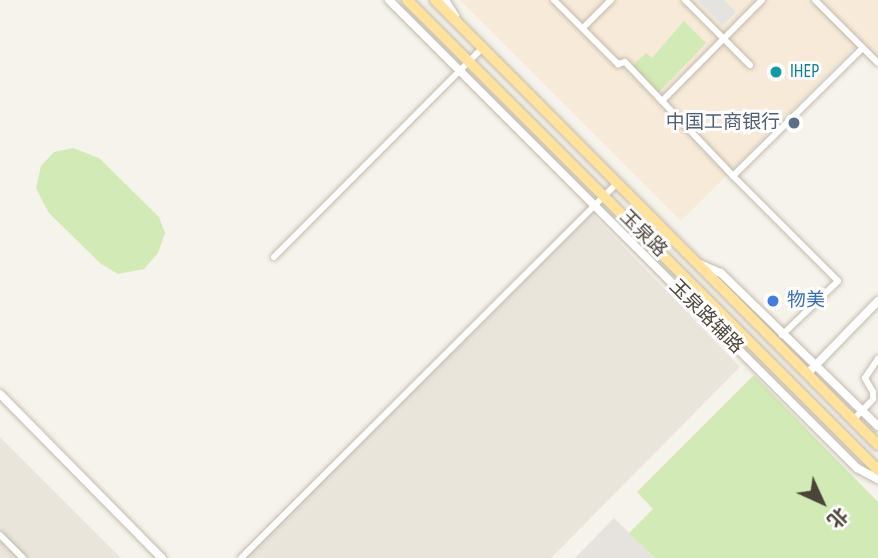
<!DOCTYPE html>
<html>
<head>
<meta charset="utf-8">
<style>
	body { margin:0 }
	#map { position:relative; width:878px; height:558px; overflow:hidden; background:#f6f3ec; font-family:"Sofia Sans Condensed","Noto Sans SC",sans-serif }
	div>[style] { position:absolute }
	.residential>* { inset:0; background:#eae5da }
	.commercial>* { inset:0; background:#f7ead8 }
	.industrial>* { inset:0; background:#e6e2dd }
	.green>* { inset:0; background:#d2eab5 }
	.parking>* { inset:0; background:#e5e3e0 }
	.roads { filter:drop-shadow(0 0 2px #c2bbae) drop-shadow(0 0 2px #c2bbae) }
	.minor>* { height:6px; margin:-3px; padding:0 3px; transform-origin:3px; border-radius:3px; background:#fff }
	.tertiary>* { height:8px; margin:-4px; padding:0 4px; transform-origin:4px; border-radius:4px; background:#fff }
	.primary>* { height:10px; margin:-5px; padding:0 5px; transform-origin:5px; border-radius:5px; background:#ffe39c }
	.dots>* { width:19px; height:19px; translate:-50% -50%; box-sizing:border-box; border:4px solid #fff; border-radius:50% }
	span { translate:-50% -50%; white-space:nowrap; text-align:center; line-height:1.15; -webkit-text-stroke:6px #fff; paint-order:stroke }
	.culture-label { font-size:19px; color:#0d838f }
	.left { translate:0 -50%; text-align:left }
	.service-label { font-size:19px; color:#4e5e75 }
	.right { translate:-100% -50%; text-align:right }
	.street-label { font-size:19px; color:#4b4439 }
	.shop-label { font-size:19px; color:#366cbe }
	.north { position:absolute; left:787px; top:467px; width:70px; height:70px; -webkit-text-stroke:5px #fff; paint-order:stroke; rotate:135deg; font-size:19px; font-weight:700; line-height:28px; text-align:center; color:#4b4439 }
	.north::after { content:''; display:block; margin:auto; width:24px; height:32px; background:#4b4439; clip-path:polygon(50% 0,100% 100%,50% 72%,0 100%) }
</style>
</head>
<body>
<div id="map">
	<div class="residential">
		<i style="clip-path:polygon(586px 208px,740px 367px,551px 558px,241px 558px)"></i>
		<i style="clip-path:polygon(0 437px,121px 558px,0 558px)"></i>
	</div>
	<div class="commercial">
		<i style="clip-path:polygon(460px 0,878px 0,878px 64px,858px 44px,681px 221px)"></i>
	</div>
	<div class="industrial">
		<i style="clip-path:polygon(614px 518px,655px 558px,575px 558px)"></i>
	</div>
	<div class="green">
		<i style="clip-path:polygon(684px 21px,706px 43px,658px 93px,631px 67px,646px 53px,652px 58px)"></i>
		<i style="clip-path:polygon(73px 148px,99px 158px,159px 217px,165px 233px,158px 253px,144px 269px,118px 274px,101px 264px,49px 213px,43px 202px,36px 188px,41px 166px,54px 152px)"></i>
		<i style="clip-path:polygon(754px 375px,878px 502px,878px 558px,655px 558px,629px 533px,653px 509px,637px 492px)"></i>
	</div>
	<div class="parking">
		<i style="clip-path:polygon(697px 0,724px 0,736px 12px,722px 25px)"></i>
	</div>
	<div class="roads">
		<div class="minor">
			<i style="left:554px;top:0;width:91px;rotate:45deg"></i>
			<i style="left:618px;top:64px;width:7px;rotate:-16deg"></i>
			<i style="left:625px;top:62px;width:157px;rotate:46.5deg"></i>
			<i style="left:733px;top:176px;width:182px;rotate:-44.6deg"></i>
			<i style="left:685px;top:0;width:92px;rotate:45deg"></i>
			<i style="left:815px;top:0;width:89px;rotate:45deg"></i>
			<i style="left:583px;top:28px;width:40px;rotate:-45deg"></i>
			<i style="left:662px;top:101px;width:142px;rotate:-45.3deg"></i>
			<i style="left:733px;top:176px;width:148px;rotate:45deg"></i>
			<i style="left:838px;top:281px;width:78px;rotate:136deg"></i>
			<i style="left:274px;top:257px;width:296px;rotate:-45.1deg"></i>
			<i style="left:853px;top:420px;width:29px;rotate:-46deg"></i>
			<i style="left:873px;top:399px;width:7px;rotate:-90deg"></i>
			<i style="left:873px;top:392px;width:16px;rotate:-120deg"></i>
			<i style="left:865px;top:378px;width:23px;rotate:-56deg"></i>
			<i style="left:0;top:535px;width:33px;rotate:45deg"></i>
			<i style="left:241px;top:558px;width:530px;rotate:-44.92deg"></i>
		</div>
		<div class="tertiary">
			<i style="left:389px;top:0;width:662px;rotate:45deg"></i>
			<i style="left:857px;top:468px;width:24px;rotate:28deg"></i>
			<i style="left:445px;top:0;width:19px;rotate:58deg"></i>
			<i style="left:697px;top:263px;width:26px;rotate:23deg"></i>
			<i style="left:721px;top:273px;width:219px;rotate:44.3deg"></i>
			<i style="left:807px;top:374px;width:102px;rotate:-45.8deg"></i>
			<i style="left:0;top:394px;width:231px;rotate:45.4deg"></i>
		</div>
		<div class="primary">
			<i style="left:407px;top:0;width:665px;rotate:44.94deg"></i>
			<i style="left:435px;top:0;width:628px;rotate:45.13deg"></i>
		</div>
	</div>
	<div class="dots">
		<i style="left:776px;top:72px;background:#0f9aa8"></i>
		<i style="left:794px;top:123px;background:#5c6f8a"></i>
		<i style="left:773px;top:301px;background:#3f7fe0"></i>
	</div>
	<div class="culture-label">
		<span class="left" style="left:790px;top:72px">IHEP</span>
	</div>
	<div class="service-label">
		<span class="right" style="left:780px;top:123px">中国工商银行</span>
	</div>
	<div class="street-label">
		<span style="left:643px;top:234px;rotate:45deg">玉泉路</span>
		<span style="left:706px;top:317px;rotate:45deg">玉泉路辅路</span>
	</div>
	<div class="shop-label">
		<span class="left" style="left:787px;top:301px">物美</span>
	</div>
	<div class="north">北</div>
</div>
</body>
</html>
